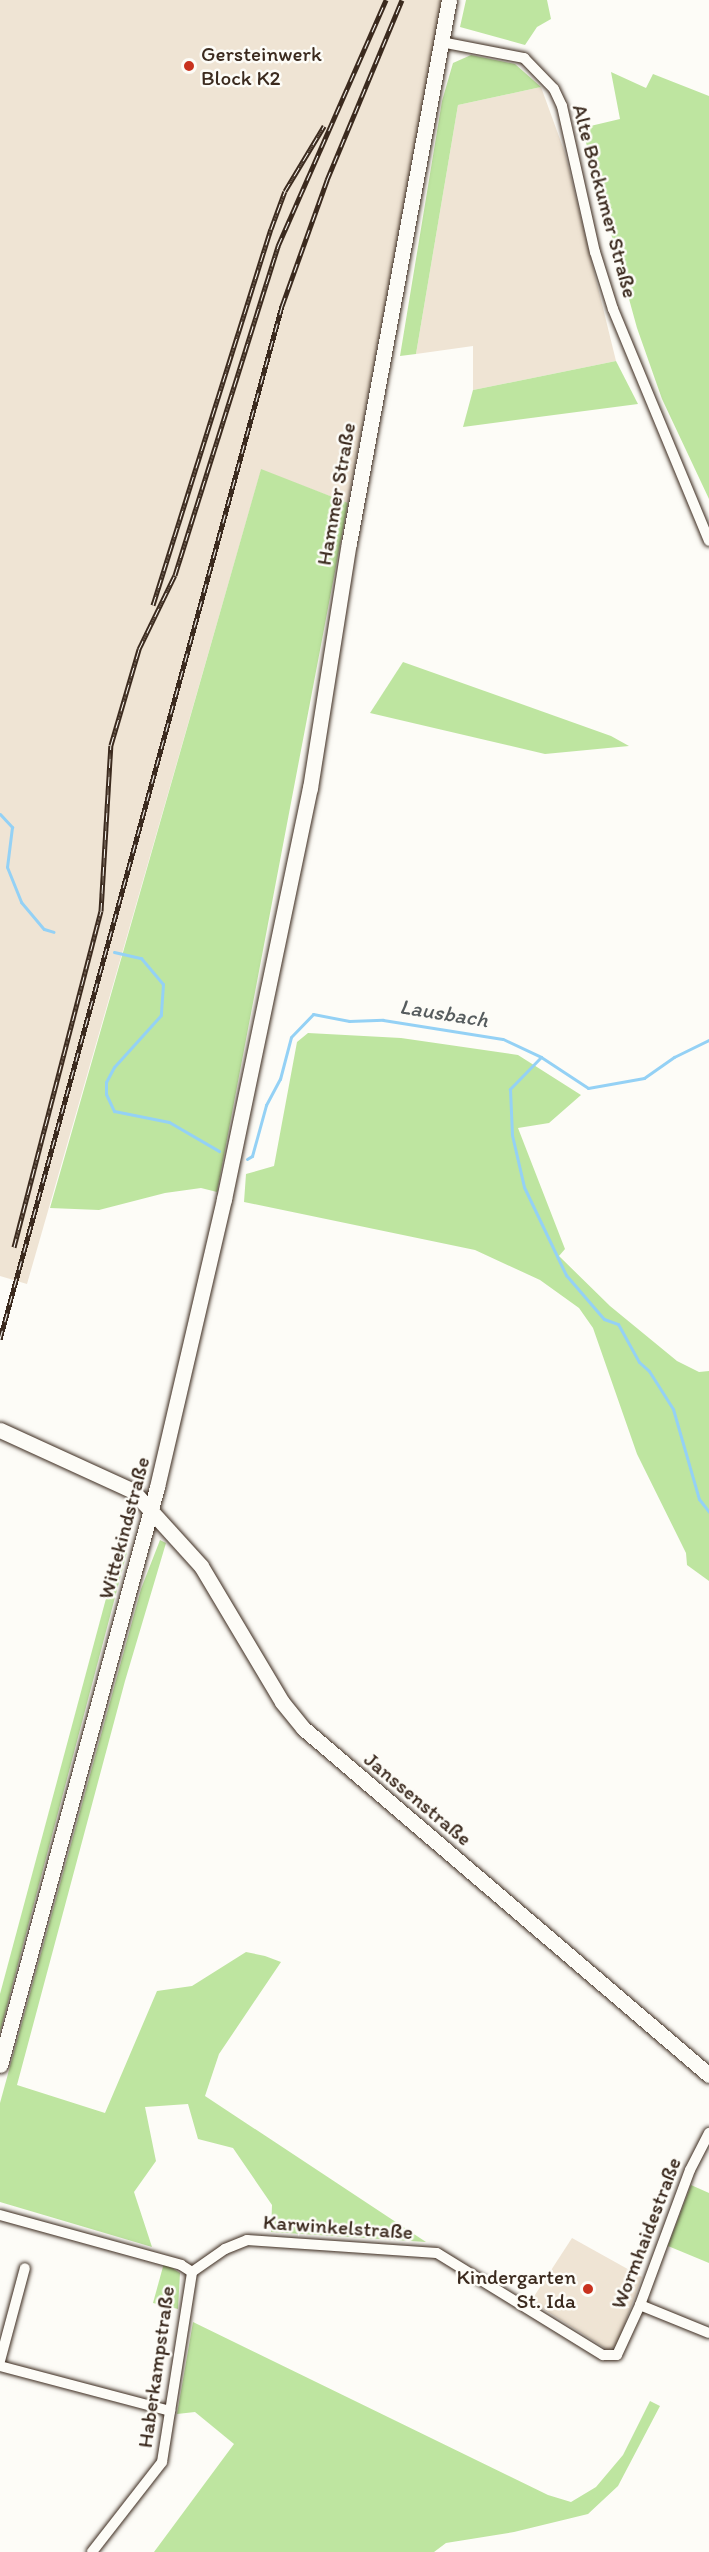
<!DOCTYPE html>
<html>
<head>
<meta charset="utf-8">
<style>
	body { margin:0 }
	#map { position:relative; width:709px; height:2552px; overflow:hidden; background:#fdfcf7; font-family:Itim,sans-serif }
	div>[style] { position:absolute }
	.built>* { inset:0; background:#efe4d4 }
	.green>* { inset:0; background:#bee5a0 }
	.stream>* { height:3px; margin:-1.5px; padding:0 1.5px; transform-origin:1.5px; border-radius:1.5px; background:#94d1f5 }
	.roads { filter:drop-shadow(0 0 2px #3b2a1e) drop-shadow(0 0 2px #3b2a1e) }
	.street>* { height:10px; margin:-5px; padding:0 5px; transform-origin:5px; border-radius:5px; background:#fdfcf7 }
	.secondary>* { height:15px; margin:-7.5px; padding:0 7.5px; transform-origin:7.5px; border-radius:7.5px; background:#fdfcf7 }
	.rail>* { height:5px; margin-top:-2.5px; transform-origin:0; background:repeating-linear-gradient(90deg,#fdfcf7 0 9px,#3b2a1e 0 18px); box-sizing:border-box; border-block:2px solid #3b2a1e }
	.dots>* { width:16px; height:16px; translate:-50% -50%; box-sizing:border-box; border:3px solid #fdfcf7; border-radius:50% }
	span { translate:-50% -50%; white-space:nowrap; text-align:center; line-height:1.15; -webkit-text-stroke:5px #fdfcf7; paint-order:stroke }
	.poi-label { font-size:21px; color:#3b2a1e }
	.left { translate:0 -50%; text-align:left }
	.right { translate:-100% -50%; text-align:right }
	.street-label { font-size:21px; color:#3b2a1e }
	.water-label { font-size:22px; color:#565c5e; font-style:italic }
</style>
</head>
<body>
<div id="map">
	<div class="built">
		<i style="clip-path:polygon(0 0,442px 0,348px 503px,261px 470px,27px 1284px,0 1276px)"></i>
		<i style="clip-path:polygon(541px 87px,565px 153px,616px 361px,473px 390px,473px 346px,416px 354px,458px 105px)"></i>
		<i style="clip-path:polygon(572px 2238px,642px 2277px,617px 2345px,608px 2350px,531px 2301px)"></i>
	</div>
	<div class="green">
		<i style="clip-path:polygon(466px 0,547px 0,551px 19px,537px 27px,525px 45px,460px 27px)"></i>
		<i style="clip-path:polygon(471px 55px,515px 64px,541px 87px,458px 105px,416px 354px,400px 356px,442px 101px,453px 63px)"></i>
		<i style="clip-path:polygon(611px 72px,646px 88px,653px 74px,709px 96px,709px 499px,662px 399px,637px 328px,582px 128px,620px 119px)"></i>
		<i style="clip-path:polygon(616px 361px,638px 404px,463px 427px,473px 390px)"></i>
		<i style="clip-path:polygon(261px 469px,348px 503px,217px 1192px,201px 1188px,165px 1193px,99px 1210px,50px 1208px)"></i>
		<i style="clip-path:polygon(403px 662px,611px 736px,629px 746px,545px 754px,370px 713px)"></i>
		<i style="clip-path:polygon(308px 1033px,401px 1038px,518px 1055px,581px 1095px,549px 1123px,518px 1128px,565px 1249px,559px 1256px,610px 1306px,677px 1361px,699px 1372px,709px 1371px,709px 1581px,687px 1565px,686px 1553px,637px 1454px,593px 1328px,579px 1308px,540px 1280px,475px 1250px,244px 1202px,246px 1174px,274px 1166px,297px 1042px)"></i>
		<i style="clip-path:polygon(160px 1540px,166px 1543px,125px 1681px,17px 2085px,105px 2113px,157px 1991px,192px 1986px,246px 1952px,265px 1956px,281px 1962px,219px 2054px,205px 2096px,426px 2242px,271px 2232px,272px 2205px,233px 2148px,198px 2139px,188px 2104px,145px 2107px,156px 2161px,134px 2192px,152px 2247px,0 2202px,0 2103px,141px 1589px)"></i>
		<i style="clip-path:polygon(119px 1550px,127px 1552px,0 2032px,0 1994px)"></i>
		<i style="clip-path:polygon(691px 2185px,709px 2193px,709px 2263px,668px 2246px)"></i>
		<i style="clip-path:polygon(164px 2263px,180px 2273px,178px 2309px,153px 2303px)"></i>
		<i style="clip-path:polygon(193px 2322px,548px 2495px,571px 2502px,596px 2487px,623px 2455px,650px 2401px,660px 2406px,618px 2486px,588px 2514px,514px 2532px,446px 2543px,434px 2552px,154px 2552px,234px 2444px,195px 2412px,177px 2414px)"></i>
	</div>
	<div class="stream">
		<i style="left:0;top:814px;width:18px;rotate:47deg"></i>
		<i style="left:12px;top:827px;width:40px;rotate:97.1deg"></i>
		<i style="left:7px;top:867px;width:38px;rotate:68deg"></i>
		<i style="left:21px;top:902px;width:35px;rotate:50deg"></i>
		<i style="left:44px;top:929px;width:10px;rotate:17deg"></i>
		<i style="left:114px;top:952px;width:28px;rotate:13deg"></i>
		<i style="left:141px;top:958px;width:34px;rotate:50deg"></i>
		<i style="left:163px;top:984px;width:31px;rotate:94deg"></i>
		<i style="left:161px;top:1015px;width:70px;rotate:132.1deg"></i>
		<i style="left:114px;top:1067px;width:17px;rotate:118deg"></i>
		<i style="left:106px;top:1082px;width:12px;rotate:90deg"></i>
		<i style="left:106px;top:1094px;width:19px;rotate:65deg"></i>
		<i style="left:114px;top:1111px;width:56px;rotate:11.3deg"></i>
		<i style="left:169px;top:1122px;width:58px;rotate:30.1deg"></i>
		<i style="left:541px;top:1057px;width:45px;rotate:134.1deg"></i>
		<i style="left:510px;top:1089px;width:46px;rotate:87.5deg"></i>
		<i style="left:512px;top:1135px;width:53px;rotate:77deg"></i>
		<i style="left:524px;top:1187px;width:98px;rotate:64.5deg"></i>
		<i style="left:566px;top:1275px;width:58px;rotate:49.2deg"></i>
		<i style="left:604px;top:1319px;width:15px;rotate:20deg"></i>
		<i style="left:618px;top:1324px;width:43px;rotate:61.1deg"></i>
		<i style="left:639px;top:1362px;width:13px;rotate:42deg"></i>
		<i style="left:649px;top:1371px;width:45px;rotate:57.7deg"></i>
		<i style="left:673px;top:1409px;width:94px;rotate:73.9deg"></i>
		<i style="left:699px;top:1499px;width:16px;rotate:52deg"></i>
		<i style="left:247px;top:1159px;width:6px;rotate:-31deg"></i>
		<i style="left:252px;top:1156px;width:53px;rotate:-74.6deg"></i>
		<i style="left:266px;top:1105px;width:30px;rotate:-62deg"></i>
		<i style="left:280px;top:1079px;width:43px;rotate:-75.3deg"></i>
		<i style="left:291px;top:1037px;width:32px;rotate:-46deg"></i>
		<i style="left:313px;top:1014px;width:37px;rotate:11deg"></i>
		<i style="left:349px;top:1021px;width:34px;rotate:-2deg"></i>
		<i style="left:383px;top:1020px;width:121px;rotate:9deg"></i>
		<i style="left:503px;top:1039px;width:42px;rotate:25.3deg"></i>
		<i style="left:541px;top:1057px;width:56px;rotate:33.4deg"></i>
		<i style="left:588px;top:1088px;width:57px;rotate:-10.1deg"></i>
		<i style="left:644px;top:1078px;width:37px;rotate:-35deg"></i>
		<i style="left:674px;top:1057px;width:39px;rotate:-26deg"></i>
	</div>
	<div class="roads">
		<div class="street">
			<i style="left:441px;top:42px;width:85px;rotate:10.9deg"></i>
			<i style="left:524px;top:58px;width:43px;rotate:45.9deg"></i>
			<i style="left:554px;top:89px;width:19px;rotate:65deg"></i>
			<i style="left:562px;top:106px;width:150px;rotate:77.3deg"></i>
			<i style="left:595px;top:252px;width:60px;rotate:72.5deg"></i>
			<i style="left:613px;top:309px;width:251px;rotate:67.5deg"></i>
			<i style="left:0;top:2215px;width:188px;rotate:15.4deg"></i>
			<i style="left:181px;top:2265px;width:13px;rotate:32deg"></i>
			<i style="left:192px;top:2272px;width:40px;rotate:-34.9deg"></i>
			<i style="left:225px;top:2249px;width:24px;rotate:-22deg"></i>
			<i style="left:247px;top:2240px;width:190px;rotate:3.9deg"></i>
			<i style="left:437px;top:2253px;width:195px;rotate:31.6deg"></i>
			<i style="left:603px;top:2355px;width:14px"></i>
			<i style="left:617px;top:2355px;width:55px;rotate:-65.3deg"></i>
			<i style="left:640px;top:2305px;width:144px;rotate:-69.7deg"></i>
			<i style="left:690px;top:2170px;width:42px;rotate:-62.8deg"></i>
			<i style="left:640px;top:2305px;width:74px;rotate:22.1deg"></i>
			<i style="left:0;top:2361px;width:96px;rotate:-75deg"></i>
			<i style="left:0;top:2366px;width:176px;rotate:14.8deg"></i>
			<i style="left:92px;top:2552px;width:114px;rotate:-52.1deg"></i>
			<i style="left:162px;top:2462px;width:192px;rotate:-81deg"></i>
		</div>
		<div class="secondary">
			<i style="left:0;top:1430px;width:146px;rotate:24.6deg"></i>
			<i style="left:133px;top:1491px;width:101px;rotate:47.8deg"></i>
			<i style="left:201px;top:1566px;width:158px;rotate:59.2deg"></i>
			<i style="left:282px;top:1702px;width:33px;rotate:51deg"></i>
			<i style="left:303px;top:1728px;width:534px;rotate:40.52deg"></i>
			<i style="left:0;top:2065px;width:599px;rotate:-74.8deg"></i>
			<i style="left:157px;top:1487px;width:296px;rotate:-76.9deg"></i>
			<i style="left:224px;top:1199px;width:420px;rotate:-78.2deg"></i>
			<i style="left:310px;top:788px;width:248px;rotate:-81deg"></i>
			<i style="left:349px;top:543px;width:552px;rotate:-79.57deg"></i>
		</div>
	</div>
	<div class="rail">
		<i style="left:153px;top:605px;width:394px;rotate:-72.6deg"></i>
		<i style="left:271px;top:229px;width:40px;rotate:-69.8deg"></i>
		<i style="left:285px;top:191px;width:76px;rotate:-59deg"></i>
		<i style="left:14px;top:1247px;width:347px;rotate:-75.5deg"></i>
		<i style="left:101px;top:911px;width:166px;rotate:-86.6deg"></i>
		<i style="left:111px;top:745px;width:100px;rotate:-73.7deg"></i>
		<i style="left:139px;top:649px;width:82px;rotate:-64.1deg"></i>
		<i style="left:175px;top:575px;width:345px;rotate:-72.6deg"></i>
		<i style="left:278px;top:246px;width:269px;rotate:-66.3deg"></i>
		<i style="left:0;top:1339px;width:1071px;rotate:-74.73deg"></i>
		<i style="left:282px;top:306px;width:134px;rotate:-70.3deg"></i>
		<i style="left:327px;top:180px;width:195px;rotate:-67.4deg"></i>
	</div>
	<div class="dots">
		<i style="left:189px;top:66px;background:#c8321e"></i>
		<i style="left:588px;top:2289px;background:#c8321e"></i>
	</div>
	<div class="poi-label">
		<span class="left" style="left:201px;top:66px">Gersteinwerk<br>Block K2</span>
		<span class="right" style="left:576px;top:2289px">Kindergarten<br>St. Ida</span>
	</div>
	<div class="street-label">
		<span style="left:605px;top:201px;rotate:75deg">Alte Bockumer Straße</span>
		<span style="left:336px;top:494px;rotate:-80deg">Hammer Straße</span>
		<span style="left:124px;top:1528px;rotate:-75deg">Wittekindstraße</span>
		<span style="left:418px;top:1799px;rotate:40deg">Janssenstraße</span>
		<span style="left:338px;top:2227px;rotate:4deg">Karwinkelstraße</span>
		<span style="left:646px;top:2233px;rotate:-69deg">Wormhaidestraße</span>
		<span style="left:156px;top:2367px;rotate:-82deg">Haberkampstraße</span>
	</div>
	<div class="water-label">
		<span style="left:444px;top:1013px;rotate:9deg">Lausbach</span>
	</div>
</div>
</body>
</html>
